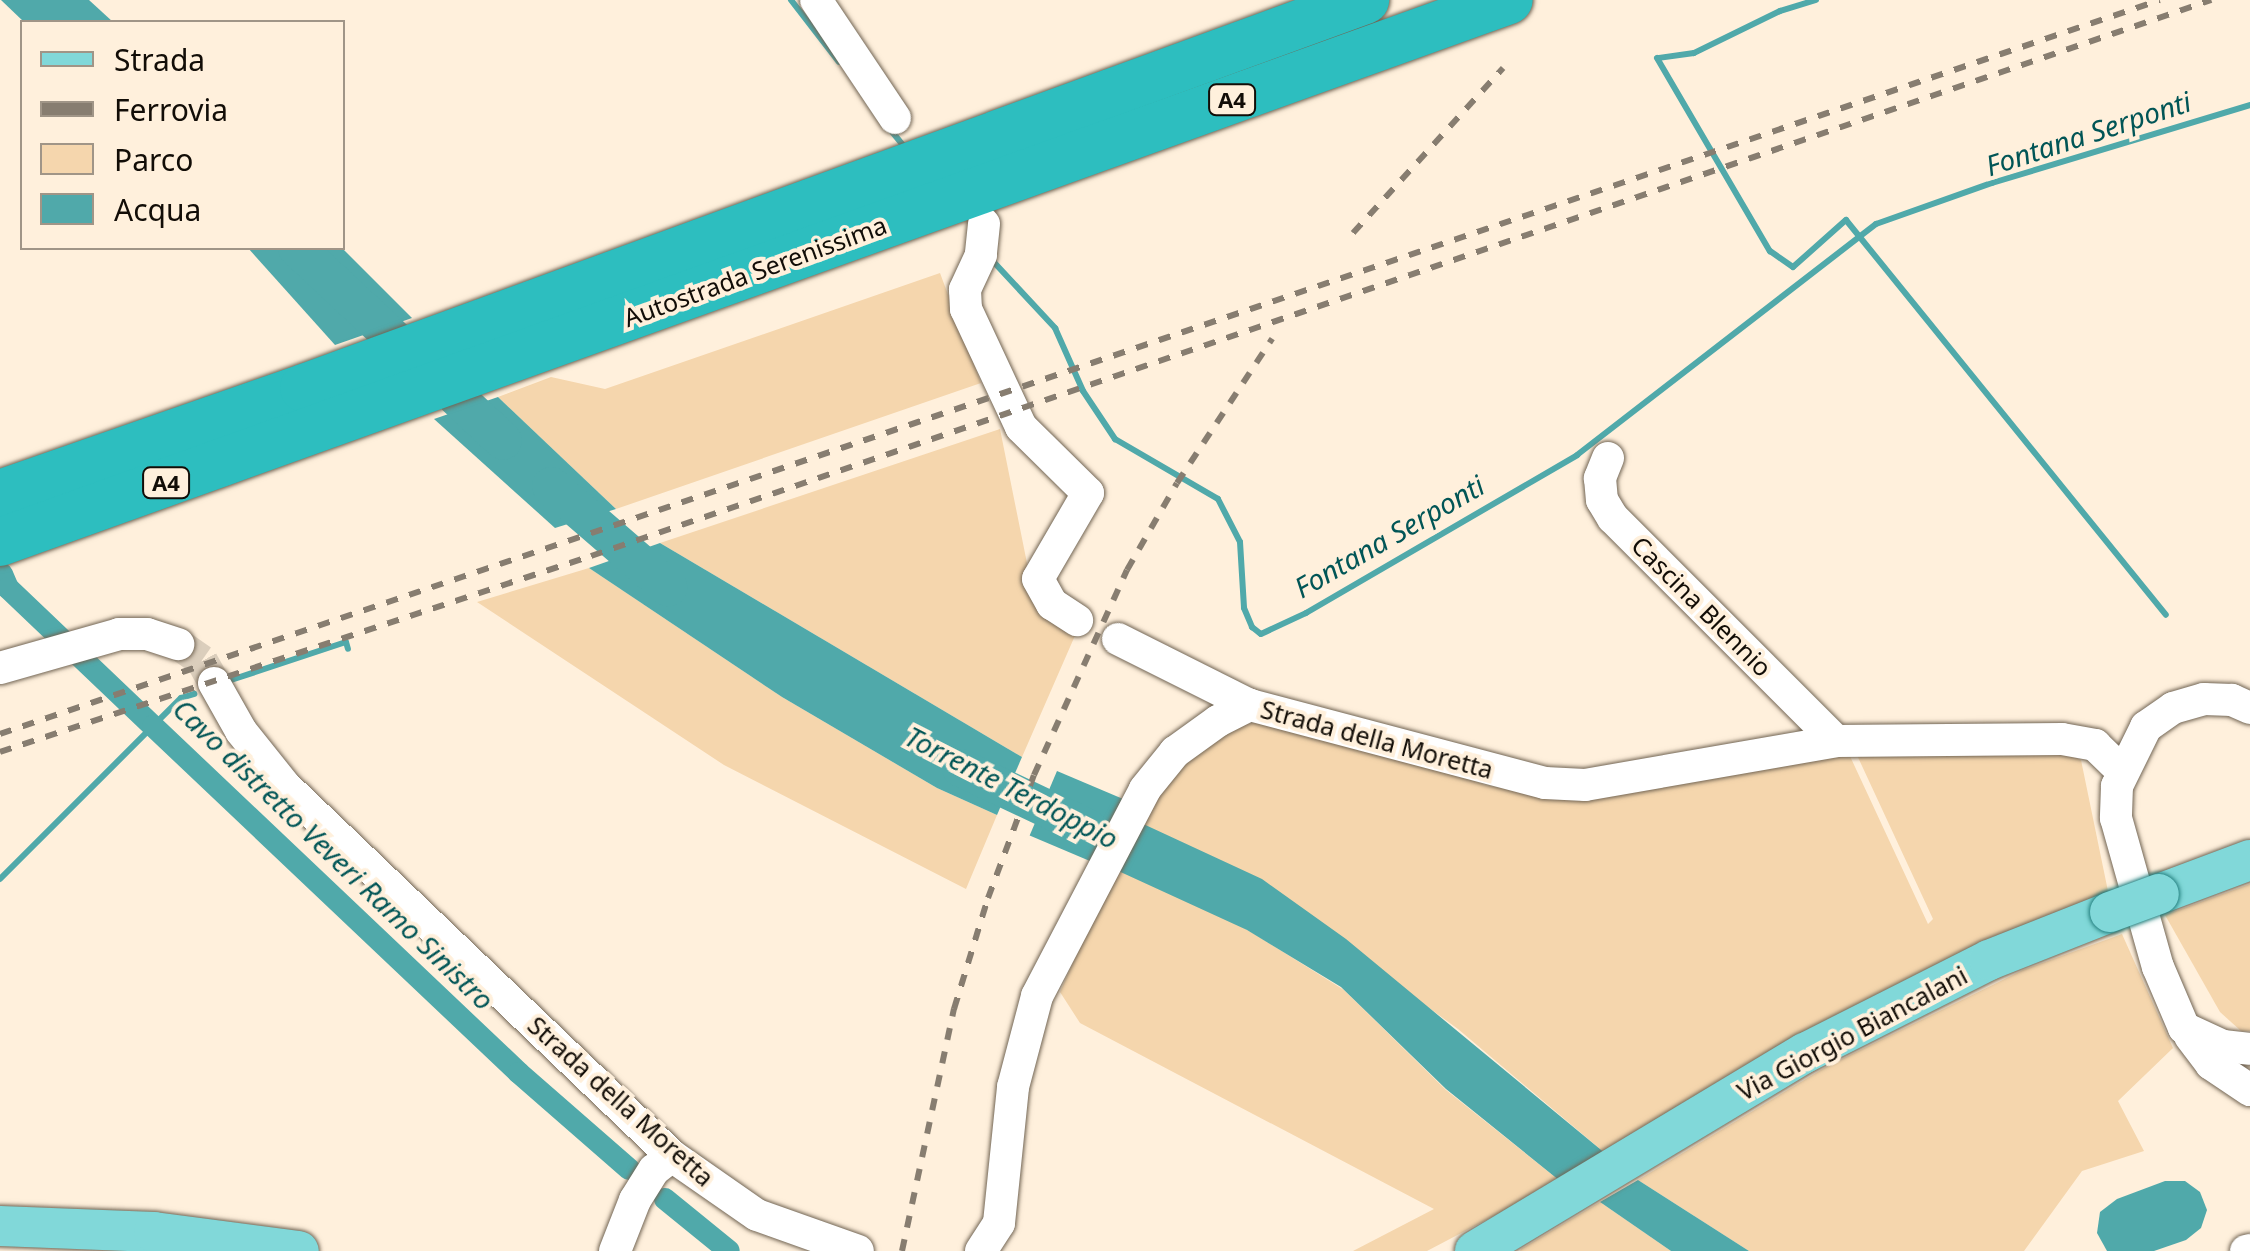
<!DOCTYPE html>
<html>
<head>
<meta charset="utf-8">
<style>
	body { margin:0 }
	#map { position:relative; width:2250px; height:1251px; overflow:hidden; background:#fff0dc; font-family:"Noto Sans",sans-serif }
	div>[style] { position:absolute }
	.green>* { inset:0; background:#f5d6ad }
	.water>* { inset:0; background:#50a9aa; transform-origin:0 0 }
	.stream>* { height:6px; margin:-3px; padding:0 3px; transform-origin:3px; border-radius:3px; background:#50a9aa }
	.canal>* { height:22px; margin:-11px; padding:0 11px; transform-origin:11px; border-radius:11px; background:#50a9aa }
	.river>* { height:38px; margin:-19px; padding:0 19px; transform-origin:19px; border-radius:19px; background:#50a9aa }
	.minor-tunnel>* { height:32px; margin-top:-16px; transform-origin:0; background:repeating-linear-gradient(90deg,#dbcebc 0 32px,transparent 0 48px) }
	.roads { filter:drop-shadow(0 0 2px #726554) drop-shadow(0 0 2px #726554) }
	.minor>* { height:32px; margin:-16px; padding:0 16px; transform-origin:16px; border-radius:16px; background:#fff }
	.major>* { height:40px; margin:-20px; padding:0 20px; transform-origin:20px; border-radius:20px; background:#81d8d9 }
	.highway>* { height:48px; margin:-24px; padding:0 24px; transform-origin:24px; border-radius:24px; background:#2dbebf }
	.rail>* { height:6px; margin-top:-3px; transform-origin:0; background:repeating-linear-gradient(90deg,#877d70 0 12px,transparent 0 24px) }
	.bridges { filter:drop-shadow(0 0 2px #24807f) drop-shadow(0 0 2px #24807f) }
	.major-bridge>* { height:40px; margin:-20px; padding:0 20px; transform-origin:20px; border-radius:20px; background:#81d8d9 }
	span { translate:-50% -50%; white-space:nowrap; text-align:center; line-height:1.15; -webkit-text-stroke:8px #fff0dc; paint-order:stroke }
	.shield-label span { padding:2px 8px; background:#fff0dc; border:2px solid; border-radius:8px; -webkit-text-stroke-width:0 }
	.shield-label { font-size:22px; color:#120d07; font-weight:700 }
	.street-label { font-size:25px; color:#120d07 }
	.water-label { font-size:28px; color:#015556; font-style:italic }
	.legend { position:absolute; left:20px; top:20px; width:325px; height:230px; box-sizing:border-box; background:#fff0dc; border:2px solid #a09587; margin:0; padding:12px 18px; list-style:none; font-size:30px; color:#120d07 }
	.legend li { display:flex; align-items:center; gap:20px; height:50px }
	.legend b { width:50px; border:2px solid #a09587 }
</style>
</head>
<body>
<div id="map">
	<div class="green">
		<i style="clip-path:polygon(940px 273px,981px 383px,616px 509px,498px 397px,551px 377px,605px 389px)"></i>
		<i style="clip-path:polygon(1000px 429px,1034px 598px,1077px 631px,1022px 757px,660px 543px)"></i>
		<i style="clip-path:polygon(589px 568px,782px 697px,937px 788px,997px 815px,966px 889px,724px 765px,477px 602px)"></i>
		<i style="clip-path:polygon(1265px 721px,1384px 747px,1485px 785px,1562px 799px,1849px 754px,1928px 924px,1933px 919px,1856px 753px,2060px 751px,2081px 760px,2109px 896px,1606px 1154px,1458px 1029px,1399px 986px,1139px 822px,1184px 757px,1229px 727px)"></i>
		<i style="clip-path:polygon(1114px 869px,1178px 894px,1251px 932px,1344px 990px,1446px 1090px,1560px 1181px,1427px 1251px,1353px 1251px,1434px 1209px,1080px 1023px,1060px 992px)"></i>
		<i style="clip-path:polygon(2250px 884px,2250px 1031px,2241px 1031px,2220px 1012px,2165px 915px)"></i>
		<i style="clip-path:polygon(2122px 934px,2173px 1048px,2118px 1101px,2144px 1151px,2082px 1171px,2024px 1251px,1749px 1251px,1638px 1180px,1826px 1067px,2023px 970px)"></i>
		<i style="clip-path:polygon(1600px 1202px,1671px 1251px,1520px 1251px,1521px 1249px)"></i>
	</div>
	<div class="water">
		<i style="clip-path:polygon(1px 0,89px 0,113px 22px,24px 22px)"></i>
		<i style="clip-path:polygon(248px 248px,342px 248px,412px 318px,335px 345px)"></i>
		<i style="clip-path:polygon(498px 397px,616px 509px,555px 528px,434px 419px)"></i>
		<i style="clip-path:polygon(660px 543px,1022px 757px,997px 815px,937px 788px,782px 697px,589px 568px)"></i>
		<i style="left:1057px;top:771px;width:75px;height:70px;rotate:23deg"></i>
		<i style="clip-path:polygon(1139px 822px,1262px 879px,1346px 939px,1606px 1154px,1560px 1181px,1446px 1089px,1341px 987px,1247px 930px,1114px 869px)"></i>
		<i style="clip-path:polygon(1638px 1180px,1749px 1251px,1671px 1251px,1600px 1202px)"></i>
		<i style="clip-path:polygon(2165px 1181px,2185px 1181px,2200px 1192px,2207px 1210px,2201px 1228px,2186px 1240px,2154px 1251px,2107px 1251px,2097px 1233px,2100px 1212px,2117px 1199px)"></i>
	</div>
	<div class="stream">
		<i style="left:791px;top:0;width:78px;rotate:52.3deg"></i>
		<i style="left:1816px;top:0;width:38px;rotate:163deg"></i>
		<i style="left:1780px;top:11px;width:96px;rotate:154deg"></i>
		<i style="left:1694px;top:53px;width:37px;rotate:172deg"></i>
		<i style="left:1657px;top:58px;width:224px;rotate:59.7deg"></i>
		<i style="left:1770px;top:251px;width:28px;rotate:35deg"></i>
		<i style="left:1793px;top:267px;width:71px;rotate:-41.6deg"></i>
		<i style="left:1846px;top:220px;width:508px;rotate:50.99deg"></i>
		<i style="left:889px;top:128px;width:27px;rotate:51deg"></i>
		<i style="left:990px;top:258px;width:96px;rotate:47.1deg"></i>
		<i style="left:1055px;top:328px;width:69px;rotate:66deg"></i>
		<i style="left:1083px;top:391px;width:58px;rotate:56.3deg"></i>
		<i style="left:1115px;top:439px;width:119px;rotate:30.2deg"></i>
		<i style="left:1218px;top:499px;width:48px;rotate:62.9deg"></i>
		<i style="left:1240px;top:542px;width:66px;rotate:86.5deg"></i>
		<i style="left:1244px;top:608px;width:21px;rotate:67deg"></i>
		<i style="left:1252px;top:627px;width:11px;rotate:38deg"></i>
		<i style="left:1261px;top:634px;width:50px;rotate:-25deg"></i>
		<i style="left:1306px;top:613px;width:314px;rotate:-30.2deg"></i>
		<i style="left:1577px;top:455px;width:378px;rotate:-37.7deg"></i>
		<i style="left:1876px;top:224px;width:123px;rotate:-19.5deg"></i>
		<i style="left:1992px;top:183px;width:270px;rotate:-16.8deg"></i>
		<i style="left:231px;top:680px;width:121px;rotate:-18.3deg"></i>
		<i style="left:346px;top:642px;width:7px;rotate:74deg"></i>
		<i style="left:0;top:879px;width:256px;rotate:-45deg"></i>
		<i style="left:181px;top:698px;width:14px;rotate:-17deg"></i>
	</div>
	<div class="canal">
		<i style="left:2px;top:574px;width:15px;rotate:67deg"></i>
		<i style="left:8px;top:588px;width:200px;rotate:43.6deg"></i>
		<i style="left:153px;top:726px;width:504px;rotate:43.47deg"></i>
		<i style="left:519px;top:1073px;width:146px;rotate:41.1deg"></i>
		<i style="left:665px;top:1199px;width:82px;rotate:39.1deg"></i>
	</div>
	<div class="river">
		<i style="left:297px;top:248px;width:282px;rotate:43.1deg"></i>
		<i style="left:551px;top:486px;width:155px;rotate:40.8deg"></i>
		<i style="left:961px;top:768px;width:140px;rotate:25.3deg"></i>
	</div>
	<div class="minor-tunnel">
		<i style="left:178px;top:644px;width:29px;rotate:35deg"></i>
		<i style="left:202px;top:661px;width:25px;rotate:61deg"></i>
	</div>
	<div class="roads">
		<div class="minor">
			<i style="left:816px;top:0;width:142px;rotate:56.2deg"></i>
			<i style="left:984px;top:224px;width:31px;rotate:96deg"></i>
			<i style="left:981px;top:255px;width:38px;rotate:115deg"></i>
			<i style="left:965px;top:290px;width:19px;rotate:87deg"></i>
			<i style="left:966px;top:309px;width:130px;rotate:65deg"></i>
			<i style="left:1021px;top:427px;width:94px;rotate:44.6deg"></i>
			<i style="left:1088px;top:493px;width:99px;rotate:120.2deg"></i>
			<i style="left:1038px;top:579px;width:29px;rotate:61deg"></i>
			<i style="left:1052px;top:604px;width:30px;rotate:33deg"></i>
			<i style="left:1608px;top:458px;width:22px;rotate:112deg"></i>
			<i style="left:1600px;top:478px;width:22px;rotate:85deg"></i>
			<i style="left:1602px;top:500px;width:21px;rotate:59deg"></i>
			<i style="left:1613px;top:518px;width:315px;rotate:45deg"></i>
			<i style="left:1118px;top:639px;width:148px;rotate:26.6deg"></i>
			<i style="left:0;top:668px;width:124px;rotate:-15.9deg"></i>
			<i style="left:119px;top:634px;width:28px"></i>
			<i style="left:147px;top:634px;width:33px;rotate:18deg"></i>
			<i style="left:214px;top:683px;width:55px;rotate:60.6deg"></i>
			<i style="left:241px;top:731px;width:70px;rotate:51.3deg"></i>
			<i style="left:285px;top:786px;width:535px;rotate:43.71deg"></i>
			<i style="left:672px;top:1156px;width:103px;rotate:34.8deg"></i>
			<i style="left:757px;top:1215px;width:107px;rotate:19.6deg"></i>
			<i style="left:2250px;top:708px;width:20px;rotate:-156deg"></i>
			<i style="left:2232px;top:700px;width:28px;rotate:-178deg"></i>
			<i style="left:2204px;top:699px;width:32px;rotate:164deg"></i>
			<i style="left:2173px;top:708px;width:33px;rotate:145deg"></i>
			<i style="left:2146px;top:727px;width:66px;rotate:116.2deg"></i>
			<i style="left:2117px;top:786px;width:32px;rotate:92deg"></i>
			<i style="left:2116px;top:818px;width:155px;rotate:74.3deg"></i>
			<i style="left:2158px;top:967px;width:66px;rotate:66.9deg"></i>
			<i style="left:2184px;top:1028px;width:43px;rotate:24.8deg"></i>
			<i style="left:2223px;top:1046px;width:27px;rotate:6deg"></i>
			<i style="left:2190px;top:1036px;width:35px;rotate:53deg"></i>
			<i style="left:2211px;top:1064px;width:47px;rotate:33.7deg"></i>
			<i style="left:615px;top:1251px;width:55px;rotate:-68.6deg"></i>
			<i style="left:635px;top:1200px;width:36px;rotate:-58deg"></i>
			<i style="left:654px;top:1170px;width:23px;rotate:-38deg"></i>
			<i style="left:981px;top:1251px;width:33px;rotate:-57deg"></i>
			<i style="left:999px;top:1223px;width:137px;rotate:-84.1deg"></i>
			<i style="left:1013px;top:1087px;width:94px;rotate:-75.2deg"></i>
			<i style="left:1037px;top:996px;width:233px;rotate:-62.4deg"></i>
			<i style="left:1145px;top:789px;width:48px;rotate:-51deg"></i>
			<i style="left:1175px;top:752px;width:53px;rotate:-35.8deg"></i>
			<i style="left:1218px;top:721px;width:36px;rotate:-27deg"></i>
			<i style="left:1250px;top:705px;width:305px;rotate:14.8deg"></i>
			<i style="left:1545px;top:783px;width:40px;rotate:2.9deg"></i>
			<i style="left:1585px;top:785px;width:255px;rotate:-9.9deg"></i>
			<i style="left:1836px;top:741px;width:226px;rotate:-0.5deg"></i>
			<i style="left:2062px;top:739px;width:34px;rotate:10deg"></i>
			<i style="left:2095px;top:745px;width:37px;rotate:44deg"></i>
			<i style="left:2246px;top:1251px;width:4px;rotate:-14deg"></i>
		</div>
		<div class="major">
			<i style="left:2159px;top:894px;width:97px;rotate:-20.5deg"></i>
			<i style="left:0;top:1226px;width:154px;rotate:2.2deg"></i>
			<i style="left:154px;top:1232px;width:146px;rotate:7.5deg"></i>
			<i style="left:1475px;top:1251px;width:385px;rotate:-31deg"></i>
			<i style="left:1805px;top:1053px;width:206px;rotate:-26.8deg"></i>
			<i style="left:1989px;top:960px;width:130px;rotate:-21.6deg"></i>
		</div>
		<div class="highway">
			<i style="left:0;top:494px;width:322px;rotate:-19.2deg"></i>
			<i style="left:304px;top:388px;width:1130px;rotate:-20.09deg"></i>
			<i style="left:0;top:542px;width:1603px;rotate:-19.76deg"></i>
		</div>
	</div>
	<div class="rail">
		<i style="left:1353px;top:233px;width:223px;rotate:-47.7deg"></i>
		<i style="left:0;top:734px;width:2281px;rotate:-18.77deg"></i>
		<i style="left:0;top:752px;width:623px;rotate:-18.35deg"></i>
		<i style="left:591px;top:556px;width:1713px;rotate:-18.94deg"></i>
		<i style="left:902px;top:1251px;width:248px;rotate:-77.9deg"></i>
		<i style="left:954px;top:1009px;width:116px;rotate:-73deg"></i>
		<i style="left:988px;top:898px;width:131px;rotate:-69.5deg"></i>
		<i style="left:1034px;top:775px;width:225px;rotate:-65.6deg"></i>
		<i style="left:1127px;top:570px;width:100px;rotate:-60.1deg"></i>
		<i style="left:1177px;top:483px;width:173px;rotate:-56.6deg"></i>
	</div>
	<div class="bridges">
		<div class="major-bridge">
			<i style="left:2110px;top:912px;width:52px;rotate:-20.2deg"></i>
		</div>
	</div>
	<div class="shield-label">
		<span style="left:1232px;top:100px">A4</span>
		<span style="left:166px;top:483px">A4</span>
	</div>
	<div class="street-label">
		<span style="left:755px;top:271px;rotate:-20deg">Autostrada Serenissima</span>
		<span style="left:1702px;top:606px;rotate:45deg">Cascina Blennio</span>
		<span style="left:1377px;top:739px;rotate:15deg">Strada della Moretta</span>
		<span style="left:1852px;top:1033px;rotate:-28deg">Via Giorgio Biancalani</span>
		<span style="left:621px;top:1101px;rotate:42deg">Strada della Moretta</span>
	</div>
	<div class="water-label">
		<span style="left:2088px;top:133px;rotate:-18deg">Fontana Serponti</span>
		<span style="left:1389px;top:536px;rotate:-30deg">Fontana Serponti</span>
		<span style="left:1012px;top:787px;rotate:27deg">Torrente Terdoppio</span>
		<span style="left:334px;top:854px;rotate:44deg">Cavo distretto Veveri Ramo Sinistro</span>
	</div>
	<ul class="legend">
	<li><b style="height:12px;background:#81d8d9"></b>Strada</li>
	<li><b style="height:12px;background:#877d70"></b>Ferrovia</li>
	<li><b style="height:28px;background:#f5d6ad"></b>Parco</li>
	<li><b style="height:28px;background:#50a9aa"></b>Acqua</li>
	</ul>
</div>
</body>
</html>
